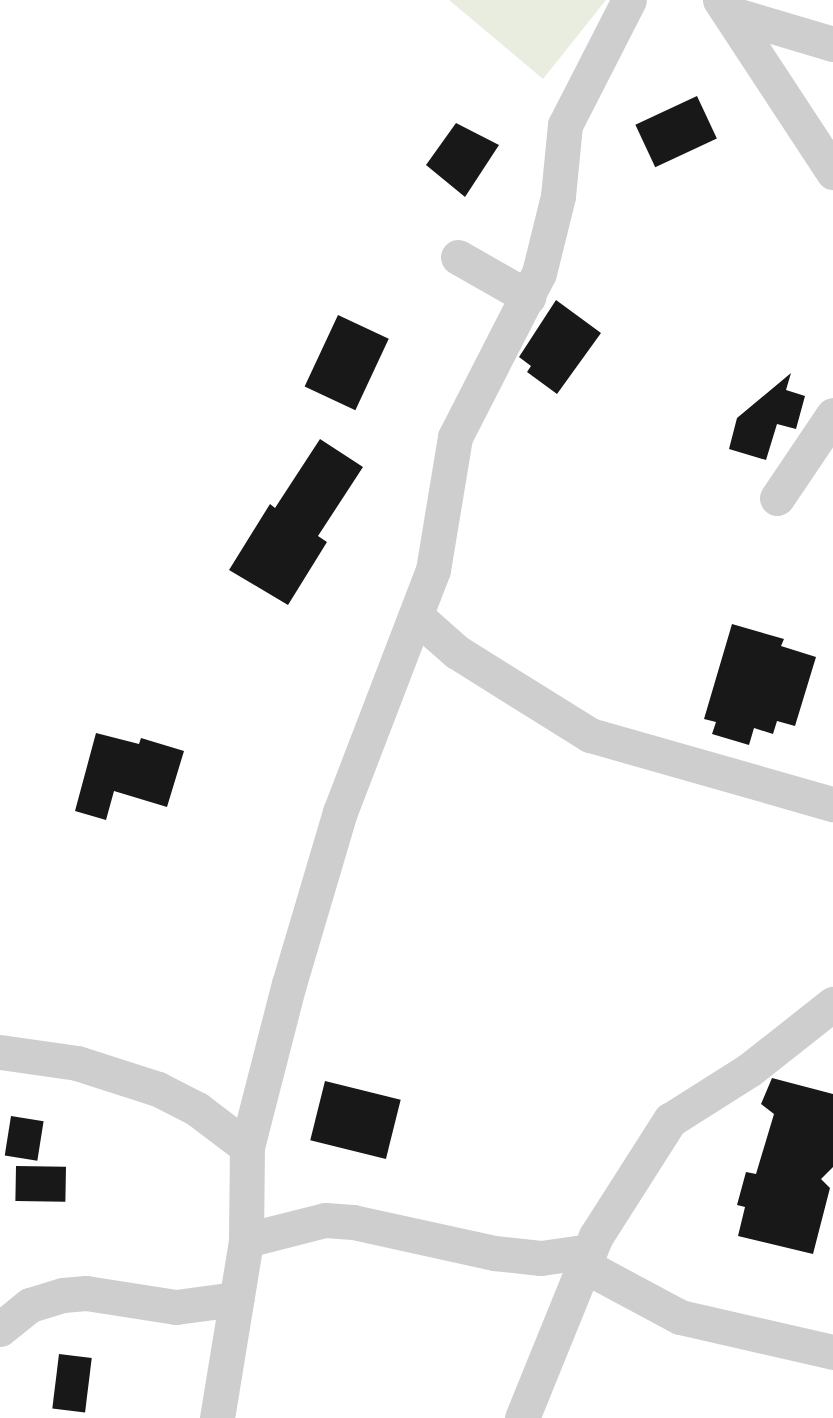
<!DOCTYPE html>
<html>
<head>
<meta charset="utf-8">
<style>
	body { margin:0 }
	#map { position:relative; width:833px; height:1418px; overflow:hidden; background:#fff; font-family:"Roboto Condensed",sans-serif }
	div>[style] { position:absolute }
	.green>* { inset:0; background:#e9eddf }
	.building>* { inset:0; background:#181818; transform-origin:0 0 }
	.minor>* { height:35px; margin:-17.5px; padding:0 17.5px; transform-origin:17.5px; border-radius:17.5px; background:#cecece }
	span { translate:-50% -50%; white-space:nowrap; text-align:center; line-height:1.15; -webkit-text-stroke:7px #fff; paint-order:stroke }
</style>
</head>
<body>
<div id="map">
	<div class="green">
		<i style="clip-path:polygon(449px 0,606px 0,543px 79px)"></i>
	</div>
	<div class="building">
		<i style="left:697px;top:96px;width:47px;height:68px;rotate:65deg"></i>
		<i style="clip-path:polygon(456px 123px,499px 145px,465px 197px,426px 165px)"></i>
		<i style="clip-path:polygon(556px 300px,601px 333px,557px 394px,527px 372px,531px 366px,519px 357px)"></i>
		<i style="left:338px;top:315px;width:56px;height:79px;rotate:25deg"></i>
		<i style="clip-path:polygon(791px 373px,786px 390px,805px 396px,796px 429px,777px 424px,766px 460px,729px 449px,737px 418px)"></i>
		<i style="clip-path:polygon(320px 439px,363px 467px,318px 536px,327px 542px,288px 605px,229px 570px,270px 504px,275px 508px)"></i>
		<i style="clip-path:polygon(732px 624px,784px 639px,781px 646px,816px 657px,795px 726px,777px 721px,773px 734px,754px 728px,749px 745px,712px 734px,716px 722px,704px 719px)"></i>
		<i style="clip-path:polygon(96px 733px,139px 744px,141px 738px,184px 751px,167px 807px,114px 791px,106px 820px,75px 811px)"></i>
		<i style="clip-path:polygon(772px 1078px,833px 1094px,833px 1167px,821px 1179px,830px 1188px,813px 1254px,738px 1236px,745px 1207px,737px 1205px,746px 1172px,756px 1174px,774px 1114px,761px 1104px)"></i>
		<i style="left:325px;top:1081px;width:78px;height:61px;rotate:14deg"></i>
		<i style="left:11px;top:1116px;width:33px;height:40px;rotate:9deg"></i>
		<i style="left:16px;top:1166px;width:50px;height:35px;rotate:1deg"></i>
		<i style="left:59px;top:1354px;width:33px;height:55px;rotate:7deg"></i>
	</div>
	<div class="minor">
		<i style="left:720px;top:0;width:206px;rotate:56.7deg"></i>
		<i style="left:729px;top:13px;width:109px;rotate:16.6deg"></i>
		<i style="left:458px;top:257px;width:81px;rotate:29.7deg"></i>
		<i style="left:777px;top:498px;width:100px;rotate:-56deg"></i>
		<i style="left:416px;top:616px;width:55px;rotate:41.3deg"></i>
		<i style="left:457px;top:652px;width:157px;rotate:32deg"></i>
		<i style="left:590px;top:735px;width:253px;rotate:15.9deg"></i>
		<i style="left:0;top:1052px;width:78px;rotate:8.1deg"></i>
		<i style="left:77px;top:1063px;width:85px;rotate:17.8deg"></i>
		<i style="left:158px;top:1089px;width:44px;rotate:27.1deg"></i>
		<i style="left:197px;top:1109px;width:63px;rotate:37.2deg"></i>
		<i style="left:246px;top:1240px;width:81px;rotate:-14.2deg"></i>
		<i style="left:325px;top:1220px;width:28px;rotate:4deg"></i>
		<i style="left:353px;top:1222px;width:144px;rotate:12.4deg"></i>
		<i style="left:494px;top:1253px;width:47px;rotate:6.1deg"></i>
		<i style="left:541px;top:1258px;width:49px;rotate:-8.1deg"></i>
		<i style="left:583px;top:1265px;width:110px;rotate:28.2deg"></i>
		<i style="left:680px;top:1317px;width:157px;rotate:12.9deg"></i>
		<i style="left:0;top:1329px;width:38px;rotate:-39deg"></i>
		<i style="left:30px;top:1305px;width:34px;rotate:-17deg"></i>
		<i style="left:63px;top:1295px;width:23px;rotate:-5deg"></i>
		<i style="left:86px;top:1293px;width:91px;rotate:8.8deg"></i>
		<i style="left:176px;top:1307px;width:61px;rotate:-7.6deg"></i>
		<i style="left:217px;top:1418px;width:180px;rotate:-80.7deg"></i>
		<i style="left:246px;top:1240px;width:93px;rotate:-89.4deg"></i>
		<i style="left:247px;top:1147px;width:168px;rotate:-75.6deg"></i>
		<i style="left:289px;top:984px;width:179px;rotate:-73.5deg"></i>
		<i style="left:340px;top:812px;width:259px;rotate:-69deg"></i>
		<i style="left:433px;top:570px;width:135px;rotate:-80.6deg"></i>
		<i style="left:455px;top:437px;width:184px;rotate:-62.9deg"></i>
		<i style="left:539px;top:273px;width:79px;rotate:-76.1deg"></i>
		<i style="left:558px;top:196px;width:71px;rotate:-84.4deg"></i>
		<i style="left:565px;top:125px;width:140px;rotate:-62.9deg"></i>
		<i style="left:522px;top:1418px;width:196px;rotate:-67.9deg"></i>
		<i style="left:596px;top:1236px;width:138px;rotate:-57.5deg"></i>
		<i style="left:670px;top:1120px;width:93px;rotate:-32.3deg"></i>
		<i style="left:749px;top:1070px;width:107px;rotate:-38.2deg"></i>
	</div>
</div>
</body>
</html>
